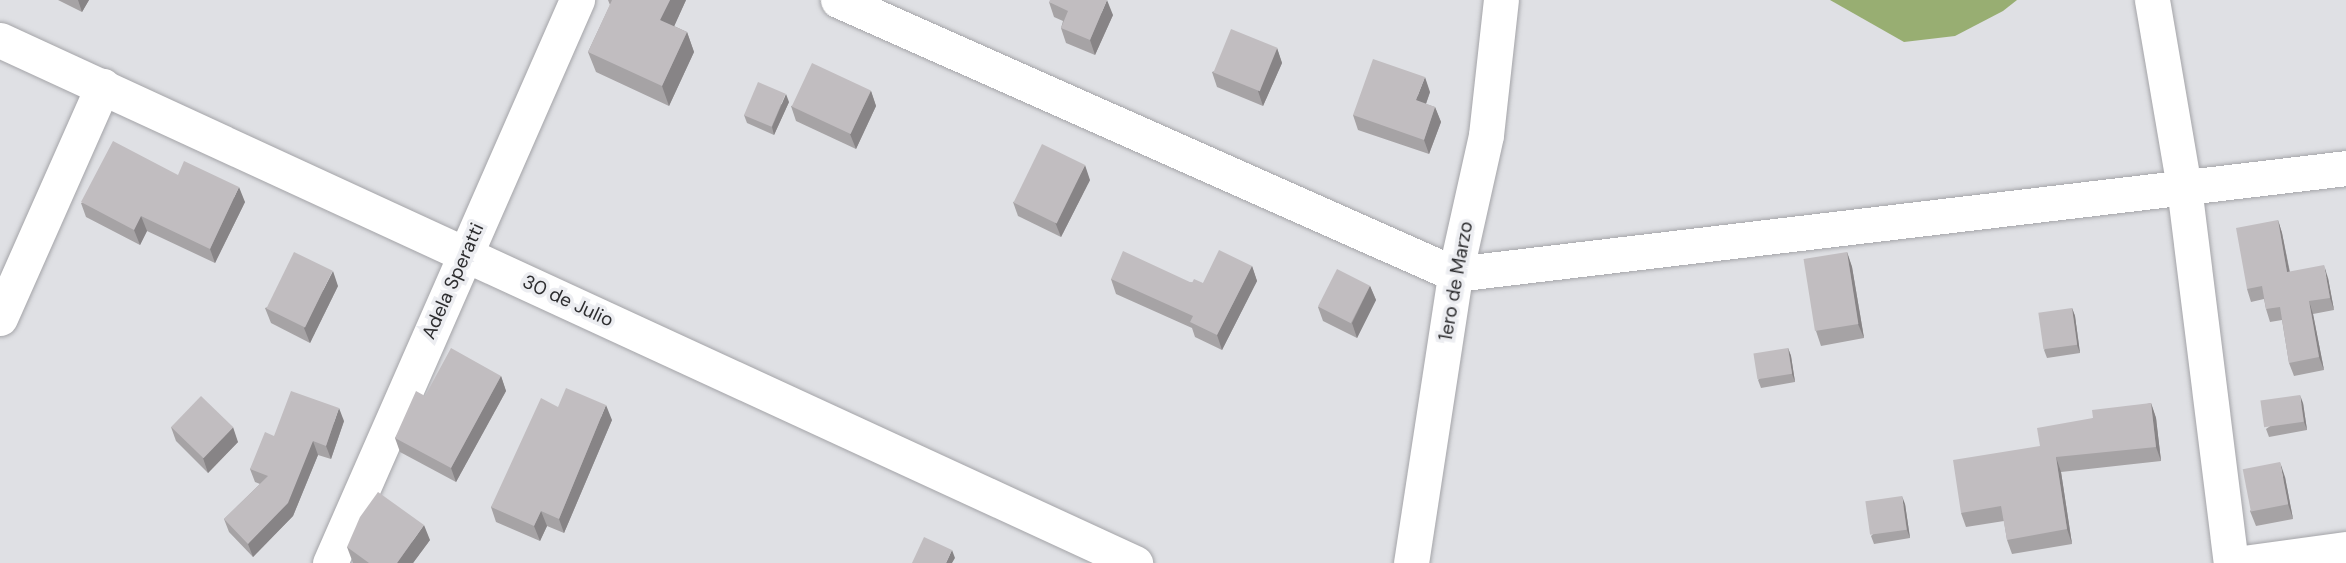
<!DOCTYPE html>
<html>
<head>
<meta charset="utf-8">
<style>
	body { margin:0 }
	#map { position:relative; width:2346px; height:563px; overflow:hidden; background:#dfe0e4; font-family:"DM Sans",sans-serif }
	div>[style] { position:absolute }
	.forest>* { inset:0; background:#98ae72 }
	.roads { filter:drop-shadow(0 0 2px #a4a4a8) drop-shadow(0 0 2px #a4a4a8) }
	.street>* { height:35px; margin:-17.5px; padding:0 17.5px; transform-origin:17.5px; border-radius:17.5px; background:#fff }
	.wall>* { inset:0; background:#a6a3a5 }
	.shaded-wall>* { inset:0; background:#878486 }
	.building>* { inset:0; background:#c1bdc0; transform-origin:0 0 }
	span { translate:-50% -50%; white-space:nowrap; text-align:center; line-height:1.15; -webkit-text-stroke:7px #ecedf1; paint-order:stroke }
	.street-label { font-size:19px; color:#2e2e30 }
</style>
</head>
<body>
<div id="map">
	<div class="forest">
		<i style="clip-path:polygon(1830px 0,2017px 0,2003px 11px,1955px 36px,1904px 42px)"></i>
	</div>
	<div class="roads">
		<div class="street">
			<i style="left:838px;top:0;width:675px;rotate:23.95deg"></i>
			<i style="left:1455px;top:274px;width:897px;rotate:-6.78deg"></i>
			<i style="left:2152px;top:0;width:190px;rotate:80.3deg"></i>
			<i style="left:2184px;top:187px;width:379px;rotate:82.9deg"></i>
			<i style="left:0;top:40px;width:1250px;rotate:24.74deg"></i>
			<i style="left:0;top:318px;width:254px;rotate:-66.1deg"></i>
			<i style="left:330px;top:563px;width:615px;rotate:-66.31deg"></i>
			<i style="left:1411px;top:563px;width:292px;rotate:-81.3deg"></i>
			<i style="left:1455px;top:274px;width:142px;rotate:-77.4deg"></i>
			<i style="left:1486px;top:135px;width:136px;rotate:-83.7deg"></i>
			<i style="left:2244px;top:563px;width:103px;rotate:-7.8deg"></i>
		</div>
	</div>
	<div class="wall">
		<i style="clip-path:polygon(58px 0,89px 0,82px 12px)"></i>
		<i style="clip-path:polygon(608px 0,686px 0,674px 26px,687px 32px,694px 52px,669px 106px,596px 72px,588px 52px,610px 5px)"></i>
		<i style="clip-path:polygon(1049px 2px,1113px 15px,1095px 55px,1066px 43px,1061px 28px,1063px 21px,1054px 17px)"></i>
		<i style="clip-path:polygon(1277px 48px,1282px 63px,1263px 106px,1217px 87px,1212px 72px)"></i>
		<i style="clip-path:polygon(871px 91px,876px 106px,856px 149px,796px 121px,791px 106px)"></i>
		<i style="clip-path:polygon(1430px 92px,1426px 104px,1435px 107px,1441px 122px,1429px 154px,1358px 130px,1353px 115px)"></i>
		<i style="clip-path:polygon(789px 102px,774px 135px,747px 123px,744px 115px)"></i>
		<i style="clip-path:polygon(178px 175px,245px 202px,215px 263px,147px 231px,140px 245px,86px 217px,81px 203px)"></i>
		<i style="clip-path:polygon(1090px 180px,1061px 237px,1018px 216px,1013px 202px)"></i>
		<i style="clip-path:polygon(2278px 220px,2282px 233px,2290px 272px,2328px 278px,2334px 310px,2313px 314px,2324px 370px,2294px 376px,2289px 363px,2282px 320px,2270px 322px,2266px 309px,2264px 299px,2251px 302px,2247px 289px)"></i>
		<i style="clip-path:polygon(1847px 252px,1852px 267px,1864px 338px,1821px 346px,1816px 331px)"></i>
		<i style="clip-path:polygon(1252px 266px,1257px 281px,1222px 350px,1195px 337px,1192px 328px,1116px 294px,1111px 279px,1203px 283px)"></i>
		<i style="clip-path:polygon(338px 286px,310px 343px,271px 323px,265px 308px)"></i>
		<i style="clip-path:polygon(1370px 286px,1376px 300px,1357px 338px,1323px 321px,1318px 307px)"></i>
		<i style="clip-path:polygon(2072px 308px,2075px 316px,2080px 353px,2047px 358px,2044px 350px)"></i>
		<i style="clip-path:polygon(1788px 348px,1791px 356px,1795px 382px,1761px 388px,1758px 380px)"></i>
		<i style="clip-path:polygon(501px 376px,506px 391px,456px 482px,400px 452px,395px 438px,425px 396px)"></i>
		<i style="clip-path:polygon(2151px 403px,2156px 418px,2161px 461px,2061px 472px,2072px 544px,2012px 554px,2007px 540px,2004px 521px,1966px 527px,1961px 513px,2093px 418px)"></i>
		<i style="clip-path:polygon(2303px 403px,2307px 430px,2269px 437px,2266px 429px)"></i>
		<i style="clip-path:polygon(558px 407px,612px 420px,564px 533px,547px 526px,540px 541px,496px 522px,491px 507px)"></i>
		<i style="clip-path:polygon(344px 421px,331px 459px,318px 455px,293px 516px,253px 557px,229px 532px,224px 519px,260px 484px,255px 482px,250px 469px,274px 436px)"></i>
		<i style="clip-path:polygon(171px 427px,238px 442px,208px 473px,176px 441px)"></i>
		<i style="clip-path:polygon(2285px 477px,2293px 519px,2256px 526px,2250px 511px)"></i>
		<i style="clip-path:polygon(1905px 504px,1910px 538px,1874px 544px,1871px 536px)"></i>
		<i style="clip-path:polygon(430px 540px,413px 563px,353px 563px,347px 547px)"></i>
	</div>
	<div class="shaded-wall">
		<i style="clip-path:polygon(78px 0,89px 0,82px 12px)"></i>
		<i style="clip-path:polygon(670px 0,686px 0,668px 40px,660px 20px)"></i>
		<i style="clip-path:polygon(1107px 0,1113px 15px,1095px 55px,1090px 40px)"></i>
		<i style="clip-path:polygon(687px 32px,694px 52px,669px 106px,662px 86px)"></i>
		<i style="clip-path:polygon(1277px 48px,1282px 63px,1263px 106px,1258px 91px)"></i>
		<i style="clip-path:polygon(1425px 77px,1430px 92px,1422px 115px,1416px 100px)"></i>
		<i style="clip-path:polygon(871px 91px,876px 106px,856px 149px,850px 134px)"></i>
		<i style="clip-path:polygon(786px 94px,789px 102px,774px 135px,772px 127px)"></i>
		<i style="clip-path:polygon(1435px 107px,1441px 122px,1429px 154px,1424px 140px)"></i>
		<i style="clip-path:polygon(1085px 165px,1090px 180px,1061px 237px,1055px 222px)"></i>
		<i style="clip-path:polygon(239px 187px,245px 202px,215px 263px,210px 249px)"></i>
		<i style="clip-path:polygon(141px 216px,147px 231px,140px 245px,134px 230px)"></i>
		<i style="clip-path:polygon(2278px 220px,2282px 233px,2292px 285px,2287px 272px)"></i>
		<i style="clip-path:polygon(1847px 252px,1852px 267px,1864px 338px,1858px 324px)"></i>
		<i style="clip-path:polygon(2324px 265px,2328px 278px,2334px 310px,2330px 298px)"></i>
		<i style="clip-path:polygon(1252px 266px,1257px 281px,1222px 350px,1217px 335px)"></i>
		<i style="clip-path:polygon(333px 271px,338px 286px,310px 343px,304px 328px)"></i>
		<i style="clip-path:polygon(1370px 286px,1376px 300px,1357px 338px,1352px 323px)"></i>
		<i style="clip-path:polygon(2309px 301px,2313px 314px,2324px 370px,2319px 357px)"></i>
		<i style="clip-path:polygon(2072px 308px,2075px 316px,2080px 353px,2077px 345px)"></i>
		<i style="clip-path:polygon(1788px 348px,1791px 356px,1795px 382px,1792px 374px)"></i>
		<i style="clip-path:polygon(501px 376px,506px 391px,456px 482px,451px 468px)"></i>
		<i style="clip-path:polygon(2300px 395px,2303px 403px,2307px 430px,2304px 422px)"></i>
		<i style="clip-path:polygon(2151px 403px,2156px 418px,2161px 461px,2156px 447px)"></i>
		<i style="clip-path:polygon(606px 405px,612px 420px,564px 533px,559px 519px)"></i>
		<i style="clip-path:polygon(339px 408px,344px 421px,331px 459px,326px 446px)"></i>
		<i style="clip-path:polygon(233px 427px,238px 442px,208px 473px,203px 458px)"></i>
		<i style="clip-path:polygon(313px 441px,318px 455px,293px 516px,253px 557px,248px 544px)"></i>
		<i style="clip-path:polygon(2056px 457px,2061px 472px,2072px 544px,2067px 529px)"></i>
		<i style="clip-path:polygon(2280px 462px,2285px 477px,2293px 519px,2288px 504px)"></i>
		<i style="clip-path:polygon(1902px 496px,1905px 504px,1910px 538px,1907px 530px)"></i>
		<i style="clip-path:polygon(541px 511px,547px 526px,540px 541px,534px 526px)"></i>
		<i style="clip-path:polygon(424px 525px,430px 540px,413px 563px,397px 563px)"></i>
		<i style="clip-path:polygon(952px 550px,955px 558px,952px 563px,946px 563px)"></i>
	</div>
	<div class="building">
		<i style="clip-path:polygon(612px 0,670px 0,660px 20px,687px 32px,662px 86px,588px 52px)"></i>
		<i style="clip-path:polygon(1050px 0,1107px 0,1090px 40px,1061px 28px,1068px 11px,1049px 2px)"></i>
		<i style="left:1231px;top:29px;width:50px;height:47px;rotate:22deg"></i>
		<i style="clip-path:polygon(1373px 59px,1425px 77px,1416px 100px,1435px 107px,1424px 140px,1353px 115px)"></i>
		<i style="left:812px;top:63px;width:65px;height:48px;rotate:25deg"></i>
		<i style="left:758px;top:82px;width:30px;height:36px;rotate:23deg"></i>
		<i style="clip-path:polygon(113px 141px,178px 175px,184px 161px,239px 187px,210px 249px,141px 216px,134px 230px,81px 202px)"></i>
		<i style="left:1042px;top:144px;width:48px;height:65px;rotate:26deg"></i>
		<i style="clip-path:polygon(2278px 220px,2287px 272px,2324px 265px,2330px 298px,2309px 301px,2319px 357px,2289px 363px,2280px 307px,2266px 309px,2262px 286px,2247px 289px,2236px 228px)"></i>
		<i style="clip-path:polygon(1219px 250px,1252px 266px,1217px 335px,1190px 322px,1193px 316px,1111px 279px,1123px 251px,1192px 283px,1194px 279px,1203px 283px)"></i>
		<i style="left:294px;top:252px;width:43px;height:63px;rotate:26deg"></i>
		<i style="left:1847px;top:252px;width:73px;height:44px;rotate:81deg"></i>
		<i style="left:1337px;top:269px;width:37px;height:42px;rotate:27deg"></i>
		<i style="left:2072px;top:308px;width:37px;height:34px;rotate:82deg"></i>
		<i style="clip-path:polygon(451px 348px,501px 376px,451px 468px,395px 438px,416px 391px,425px 396px)"></i>
		<i style="left:1788px;top:348px;width:26px;height:35px;rotate:81deg"></i>
		<i style="clip-path:polygon(566px 388px,606px 405px,559px 519px,541px 511px,534px 526px,491px 507px,541px 398px,558px 407px)"></i>
		<i style="clip-path:polygon(291px 391px,339px 408px,326px 446px,313px 441px,288px 503px,248px 544px,224px 519px,268px 476px,250px 469px,265px 432px,274px 436px)"></i>
		<i style="left:2300px;top:395px;width:27px;height:40px;rotate:82deg"></i>
		<i style="left:201px;top:396px;width:45px;height:43px;rotate:44deg"></i>
		<i style="clip-path:polygon(2151px 403px,2156px 447px,2056px 457px,2067px 529px,2007px 540px,2001px 506px,1961px 513px,1953px 460px,2040px 446px,2037px 428px,2093px 418px,2092px 410px)"></i>
		<i style="left:2280px;top:462px;width:43px;height:38px;rotate:79deg"></i>
		<i style="clip-path:polygon(378px 492px,424px 525px,397px 563px,369px 563px,347px 547px,360px 517px)"></i>
		<i style="left:1902px;top:496px;width:34px;height:37px;rotate:82deg"></i>
		<i style="clip-path:polygon(924px 537px,952px 550px,946px 563px,912px 563px)"></i>
	</div>
	<div class="street-label">
		<span style="left:453px;top:281px;rotate:-66deg">Adela Speratti</span>
		<span style="left:1456px;top:281px;rotate:-80deg">1ero de Marzo</span>
		<span style="left:568px;top:301px;rotate:25deg">30 de Julio</span>
	</div>
</div>
</body>
</html>
